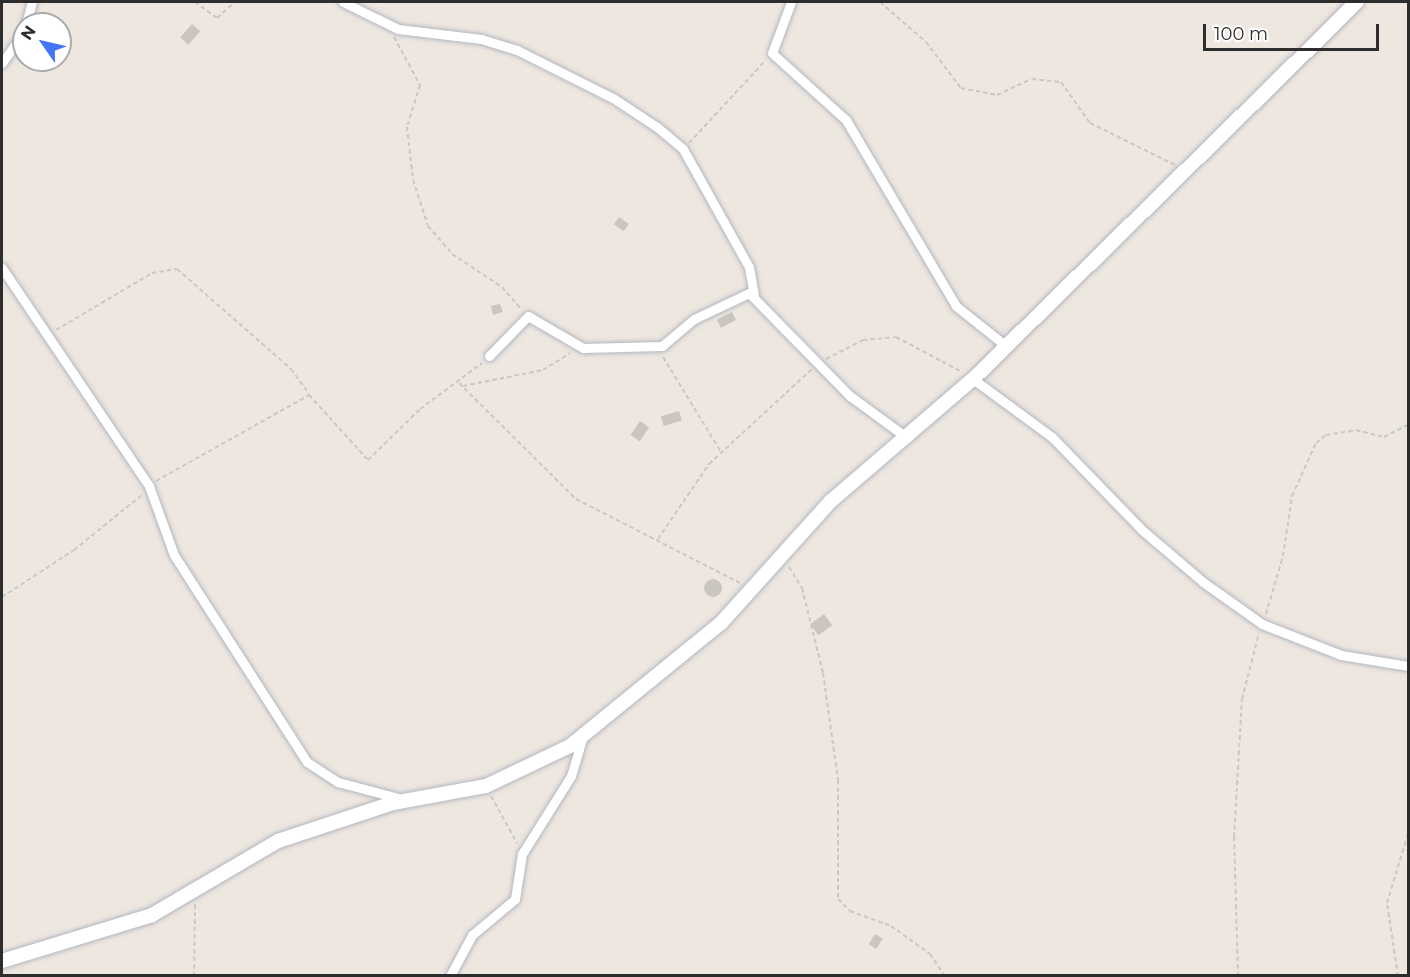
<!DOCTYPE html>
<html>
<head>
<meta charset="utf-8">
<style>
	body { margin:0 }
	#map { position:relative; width:1410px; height:977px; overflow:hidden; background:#eee7e0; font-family:Montserrat,sans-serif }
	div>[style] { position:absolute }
	.building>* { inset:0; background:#cac5be; transform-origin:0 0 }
	.round { border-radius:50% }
	.path>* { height:2px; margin-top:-1px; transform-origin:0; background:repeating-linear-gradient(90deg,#c8c8c8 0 4.5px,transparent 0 7.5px) }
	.roads { filter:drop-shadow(0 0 2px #b3b7c0) drop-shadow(0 0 2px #b3b7c0) }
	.street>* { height:9px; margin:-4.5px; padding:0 4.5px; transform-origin:4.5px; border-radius:4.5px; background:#fff }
	.secondary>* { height:14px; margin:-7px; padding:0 7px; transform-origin:7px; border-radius:7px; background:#fff }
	span { translate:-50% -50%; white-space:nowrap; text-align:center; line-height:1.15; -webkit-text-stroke:5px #fff; paint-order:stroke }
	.frame { position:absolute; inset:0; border:3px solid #2d2d2d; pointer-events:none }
	.north { position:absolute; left:12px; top:12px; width:60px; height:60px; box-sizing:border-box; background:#fff; border:2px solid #ababab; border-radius:50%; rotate:304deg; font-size:16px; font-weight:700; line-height:24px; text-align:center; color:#2d2d2d }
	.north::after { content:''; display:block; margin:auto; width:21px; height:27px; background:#4474f7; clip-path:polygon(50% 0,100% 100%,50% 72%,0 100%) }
	.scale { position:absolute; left:1203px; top:24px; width:176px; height:27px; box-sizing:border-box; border:3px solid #2d2d2d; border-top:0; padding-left:8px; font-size:18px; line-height:21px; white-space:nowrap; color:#2d2d2d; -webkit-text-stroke:4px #fff; paint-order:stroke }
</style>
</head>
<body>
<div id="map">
	<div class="building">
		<i style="left:192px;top:24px;width:11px;height:18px;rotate:41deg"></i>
		<i style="left:619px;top:217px;width:12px;height:9px;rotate:35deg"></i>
		<i style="clip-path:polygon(500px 304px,503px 312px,493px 315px,491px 306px)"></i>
		<i style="left:732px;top:312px;width:9px;height:17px;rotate:63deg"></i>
		<i style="left:679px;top:411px;width:10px;height:19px;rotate:73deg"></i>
		<i style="left:640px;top:421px;width:11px;height:17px;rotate:34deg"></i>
		<i class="round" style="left:704px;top:579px;width:18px;height:18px"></i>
		<i style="left:824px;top:614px;width:14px;height:17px;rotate:54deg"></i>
		<i style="left:875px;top:934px;width:9px;height:12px;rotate:32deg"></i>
	</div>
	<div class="path">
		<i style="left:195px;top:2px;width:27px;rotate:36deg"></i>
		<i style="left:217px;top:18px;width:24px;rotate:-42deg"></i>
		<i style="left:880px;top:2px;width:61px;rotate:41deg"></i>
		<i style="left:926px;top:42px;width:58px;rotate:52.7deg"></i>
		<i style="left:961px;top:88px;width:37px;rotate:11deg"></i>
		<i style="left:997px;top:95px;width:38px;rotate:-25deg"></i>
		<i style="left:1032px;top:79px;width:29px;rotate:6deg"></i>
		<i style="left:1061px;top:82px;width:50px;rotate:54.7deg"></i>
		<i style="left:1090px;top:123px;width:95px;rotate:26.3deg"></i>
		<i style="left:394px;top:37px;width:55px;rotate:61.6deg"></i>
		<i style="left:420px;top:85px;width:44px;rotate:107.2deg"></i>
		<i style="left:407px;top:127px;width:53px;rotate:83.5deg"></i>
		<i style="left:413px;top:180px;width:48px;rotate:71.9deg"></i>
		<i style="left:428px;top:226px;width:37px;rotate:49deg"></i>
		<i style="left:452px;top:254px;width:60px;rotate:33.4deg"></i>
		<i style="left:502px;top:287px;width:29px;rotate:49deg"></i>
		<i style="left:689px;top:143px;width:112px;rotate:-47.2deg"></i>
		<i style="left:56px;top:330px;width:112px;rotate:-30.7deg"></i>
		<i style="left:152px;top:273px;width:25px;rotate:-9deg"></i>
		<i style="left:177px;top:269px;width:152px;rotate:41.3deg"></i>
		<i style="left:291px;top:369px;width:31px;rotate:54deg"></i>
		<i style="left:663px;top:357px;width:111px;rotate:58.6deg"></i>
		<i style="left:826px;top:359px;width:42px;rotate:-27.2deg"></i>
		<i style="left:863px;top:340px;width:33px;rotate:-5deg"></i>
		<i style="left:896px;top:337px;width:75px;rotate:27.9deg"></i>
		<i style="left:459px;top:383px;width:165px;rotate:44.8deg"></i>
		<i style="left:576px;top:499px;width:184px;rotate:27.1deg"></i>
		<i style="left:463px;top:386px;width:82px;rotate:-11.3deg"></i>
		<i style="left:543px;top:370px;width:32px;rotate:-32deg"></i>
		<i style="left:156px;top:481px;width:176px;rotate:-29.3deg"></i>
		<i style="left:309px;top:395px;width:88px;rotate:47.8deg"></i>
		<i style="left:368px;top:460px;width:73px;rotate:-44.4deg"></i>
		<i style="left:420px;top:409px;width:77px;rotate:-36.6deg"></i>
		<i style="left:658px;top:539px;width:91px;rotate:-55.8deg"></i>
		<i style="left:709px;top:464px;width:140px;rotate:-42.7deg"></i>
		<i style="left:789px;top:567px;width:25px;rotate:58deg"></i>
		<i style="left:802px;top:588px;width:88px;rotate:76.1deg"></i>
		<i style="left:823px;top:673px;width:108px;rotate:82deg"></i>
		<i style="left:838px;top:780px;width:119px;rotate:90deg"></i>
		<i style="left:838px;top:899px;width:17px;rotate:45deg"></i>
		<i style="left:850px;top:911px;width:44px;rotate:20.1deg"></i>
		<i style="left:891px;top:926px;width:48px;rotate:35.7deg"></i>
		<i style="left:930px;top:954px;width:27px;rotate:56deg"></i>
		<i style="left:2px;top:597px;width:86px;rotate:-33.1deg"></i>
		<i style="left:74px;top:550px;width:87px;rotate:-39deg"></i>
		<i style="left:1266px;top:614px;width:60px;rotate:-73.7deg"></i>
		<i style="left:1283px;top:556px;width:61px;rotate:-81.5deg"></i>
		<i style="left:1292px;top:496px;width:58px;rotate:-65.6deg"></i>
		<i style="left:1316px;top:443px;width:13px;rotate:-39deg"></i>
		<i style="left:1326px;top:435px;width:30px;rotate:-9deg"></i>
		<i style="left:1356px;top:430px;width:29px;rotate:14deg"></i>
		<i style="left:1384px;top:437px;width:27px;rotate:-27deg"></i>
		<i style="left:491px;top:796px;width:54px;rotate:61deg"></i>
		<i style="left:194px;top:976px;width:73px;rotate:-89.2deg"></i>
		<i style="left:1238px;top:976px;width:139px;rotate:-91.6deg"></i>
		<i style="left:1234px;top:837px;width:138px;rotate:-86.7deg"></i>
		<i style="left:1242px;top:699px;width:68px;rotate:-75.6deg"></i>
		<i style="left:1398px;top:976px;width:74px;rotate:-98.6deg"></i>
		<i style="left:1387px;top:903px;width:72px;rotate:-73.1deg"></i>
	</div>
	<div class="roads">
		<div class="street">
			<i style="left:343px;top:2px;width:61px;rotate:26.1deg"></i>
			<i style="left:398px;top:29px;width:84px;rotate:6.9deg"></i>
			<i style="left:481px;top:39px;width:38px;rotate:17deg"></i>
			<i style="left:517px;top:50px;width:107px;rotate:26.6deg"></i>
			<i style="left:613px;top:98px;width:53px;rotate:33.4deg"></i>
			<i style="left:657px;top:127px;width:34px;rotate:40deg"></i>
			<i style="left:683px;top:149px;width:135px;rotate:60.8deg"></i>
			<i style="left:749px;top:267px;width:28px;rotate:80deg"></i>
			<i style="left:791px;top:2px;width:54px;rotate:110.4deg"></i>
			<i style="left:772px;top:53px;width:100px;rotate:42.2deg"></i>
			<i style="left:846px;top:120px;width:216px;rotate:59.4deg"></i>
			<i style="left:956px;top:306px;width:64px;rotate:38.7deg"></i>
			<i style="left:26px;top:24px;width:23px;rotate:-75deg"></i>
			<i style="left:2px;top:63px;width:38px;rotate:-55deg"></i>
			<i style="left:2px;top:268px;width:263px;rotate:56deg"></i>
			<i style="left:149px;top:486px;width:73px;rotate:70.1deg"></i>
			<i style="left:174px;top:555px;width:246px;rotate:57.3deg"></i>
			<i style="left:307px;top:762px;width:37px;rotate:33deg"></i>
			<i style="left:338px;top:782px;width:66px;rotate:14.9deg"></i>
			<i style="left:489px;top:356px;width:56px;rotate:-45.7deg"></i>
			<i style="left:528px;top:316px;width:64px;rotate:30.2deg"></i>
			<i style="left:583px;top:348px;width:79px;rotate:-1.5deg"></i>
			<i style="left:662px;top:346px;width:42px;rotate:-40.2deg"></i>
			<i style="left:694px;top:319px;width:61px;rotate:-25.3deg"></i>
			<i style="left:749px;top:293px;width:144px;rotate:45.6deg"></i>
			<i style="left:850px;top:396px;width:69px;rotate:36.2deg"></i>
			<i style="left:973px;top:379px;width:98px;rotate:36.3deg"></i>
			<i style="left:1052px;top:437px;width:129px;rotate:45.9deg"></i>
			<i style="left:1142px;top:530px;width:80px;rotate:40.4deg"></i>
			<i style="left:1203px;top:582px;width:72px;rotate:35.4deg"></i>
			<i style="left:1262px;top:624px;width:85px;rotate:21.4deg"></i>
			<i style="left:1341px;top:655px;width:68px;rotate:9.3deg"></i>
			<i style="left:450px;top:976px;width:47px;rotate:-61.8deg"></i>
			<i style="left:472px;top:935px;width:56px;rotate:-39.9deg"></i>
			<i style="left:515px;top:899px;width:46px;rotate:-81.2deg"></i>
			<i style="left:522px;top:854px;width:92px;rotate:-57.9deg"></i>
			<i style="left:571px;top:776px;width:42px;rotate:-73.3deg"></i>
		</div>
		<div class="secondary">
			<i style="left:2px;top:961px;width:157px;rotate:-17deg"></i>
			<i style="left:152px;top:915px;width:146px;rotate:-30.4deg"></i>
			<i style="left:278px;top:841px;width:121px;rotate:-18.3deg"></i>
			<i style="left:393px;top:803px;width:95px;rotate:-10.4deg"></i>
			<i style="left:486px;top:786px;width:93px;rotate:-25.5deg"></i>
			<i style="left:570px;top:746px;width:195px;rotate:-39.2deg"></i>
			<i style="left:721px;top:623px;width:164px;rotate:-48deg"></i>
			<i style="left:831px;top:501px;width:187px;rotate:-40.7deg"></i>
			<i style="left:973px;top:379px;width:538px;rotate:-44.47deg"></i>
		</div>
	</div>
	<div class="frame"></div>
	<div class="north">N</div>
	<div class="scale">100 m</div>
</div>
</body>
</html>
